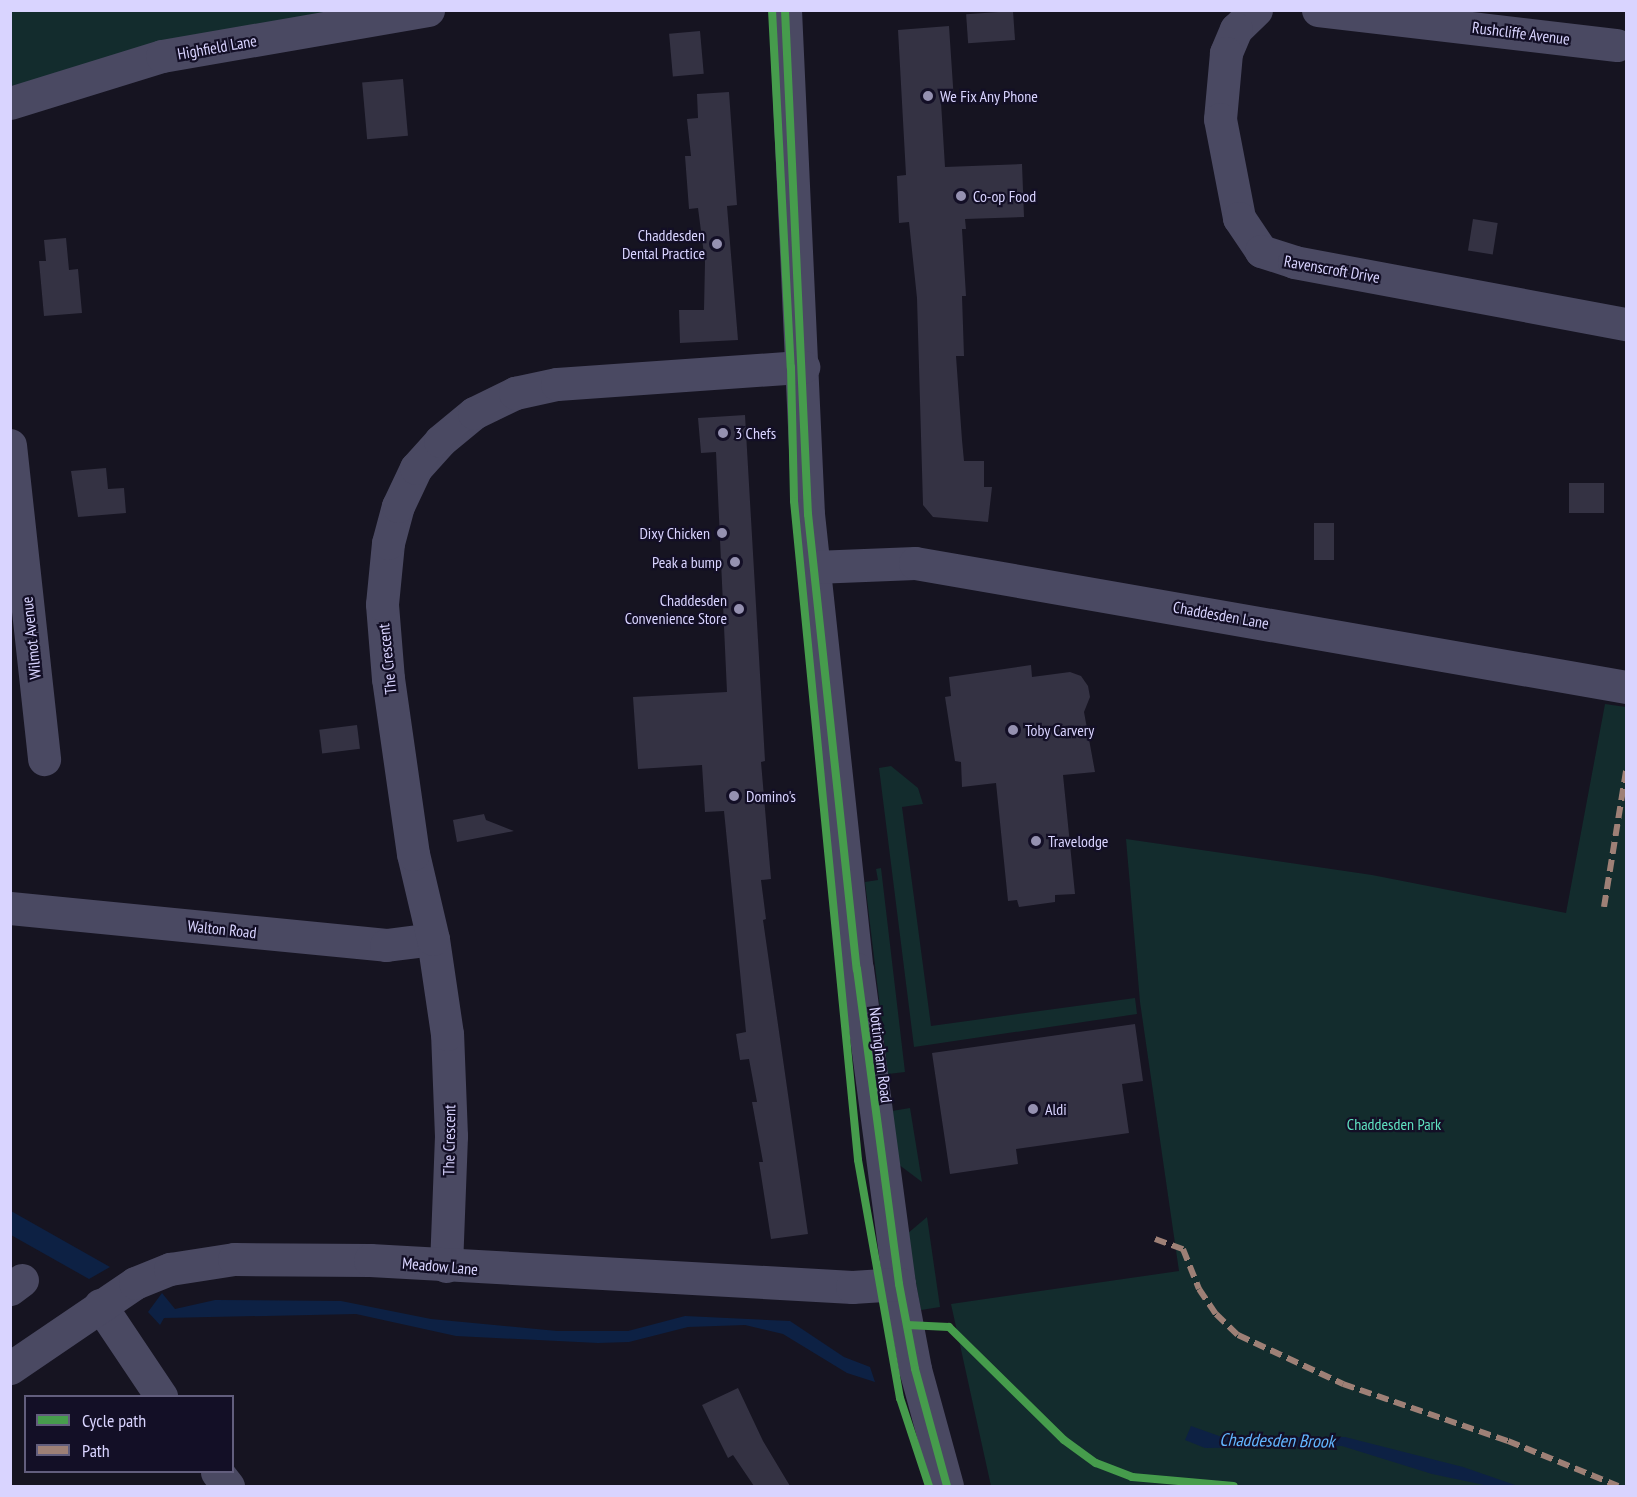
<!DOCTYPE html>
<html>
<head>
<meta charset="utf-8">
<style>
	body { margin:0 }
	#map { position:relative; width:1637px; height:1497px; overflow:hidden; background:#161421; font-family:"PT Sans Narrow",sans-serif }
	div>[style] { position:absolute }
	.green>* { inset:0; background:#132c2d }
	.water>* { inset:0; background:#0d2144 }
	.building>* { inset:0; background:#343243; transform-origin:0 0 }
	.minor>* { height:33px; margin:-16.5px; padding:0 16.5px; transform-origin:16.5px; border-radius:16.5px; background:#4a4962 }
	.quiet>* { height:6px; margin-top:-3px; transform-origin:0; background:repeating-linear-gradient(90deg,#9e8076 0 12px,transparent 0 18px) }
	.cycleway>* { height:8px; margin:-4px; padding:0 4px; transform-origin:4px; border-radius:4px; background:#469c4c }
	.dots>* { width:16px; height:16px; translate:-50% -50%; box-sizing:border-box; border:3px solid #130f26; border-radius:50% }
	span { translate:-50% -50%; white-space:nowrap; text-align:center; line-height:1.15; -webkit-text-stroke:4.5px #130f26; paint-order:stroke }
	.street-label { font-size:16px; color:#d9d4ff }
	.poi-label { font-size:16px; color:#d9d4ff }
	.left { translate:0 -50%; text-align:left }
	.right { translate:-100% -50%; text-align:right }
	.park-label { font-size:16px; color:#5fe0c0 }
	.water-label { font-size:18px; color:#62b6ff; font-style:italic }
	.frame { position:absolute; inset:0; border:12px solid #d9d4ff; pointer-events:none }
	.legend { position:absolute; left:24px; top:1395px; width:210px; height:78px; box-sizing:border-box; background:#130f26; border:2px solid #625e7d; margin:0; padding:8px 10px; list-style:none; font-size:18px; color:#d9d4ff }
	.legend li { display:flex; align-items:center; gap:12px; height:30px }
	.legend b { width:30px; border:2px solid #625e7d }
</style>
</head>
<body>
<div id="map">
	<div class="green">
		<i style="clip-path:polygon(11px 11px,342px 11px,11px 86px)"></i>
		<i style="clip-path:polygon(1605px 704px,1626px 707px,1626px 1486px,991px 1486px,951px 1304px,1179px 1271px,1140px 1002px,1126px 839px,1372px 875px,1566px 913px)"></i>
		<i style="clip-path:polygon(891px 766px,918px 788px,923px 804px,902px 807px,931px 1026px,1135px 998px,1137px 1014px,914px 1047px,879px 768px)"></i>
		<i style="clip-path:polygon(881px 868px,905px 1072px,888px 1074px,865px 882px,878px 880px,876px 869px)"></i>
		<i style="clip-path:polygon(910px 1108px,922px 1182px,898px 1164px,892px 1111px)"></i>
		<i style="clip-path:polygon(927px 1217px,940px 1307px,921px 1310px,907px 1234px)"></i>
	</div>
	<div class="water">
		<i style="clip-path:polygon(11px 1211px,110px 1267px,89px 1279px,11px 1235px)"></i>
		<i style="clip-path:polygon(162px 1293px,175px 1309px,215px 1300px,341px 1301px,431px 1319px,557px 1331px,628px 1331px,685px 1316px,790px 1321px,844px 1357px,870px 1367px,875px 1382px,847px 1373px,783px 1334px,745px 1325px,688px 1327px,629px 1342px,598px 1343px,456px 1336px,356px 1314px,164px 1318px,160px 1325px,148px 1312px)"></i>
		<i style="clip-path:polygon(1191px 1426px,1222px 1437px,1345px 1437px,1463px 1467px,1518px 1486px,1489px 1486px,1432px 1474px,1342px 1446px,1205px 1448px,1185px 1440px)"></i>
	</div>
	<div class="building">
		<i style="left:1013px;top:11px;width:29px;height:47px;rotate:86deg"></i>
		<i style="clip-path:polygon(949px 26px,954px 101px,941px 102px,945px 167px,1022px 164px,1024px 217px,965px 219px,966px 229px,962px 229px,966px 296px,962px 296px,964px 356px,956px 356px,962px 440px,964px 461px,984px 461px,984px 487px,992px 487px,988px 522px,933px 517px,923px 505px,917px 298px,909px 222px,899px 223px,897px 176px,906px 175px,898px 30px)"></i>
		<i style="left:700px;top:31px;width:43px;height:31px;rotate:85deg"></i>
		<i style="left:403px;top:79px;width:57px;height:41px;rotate:85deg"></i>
		<i style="clip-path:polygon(729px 92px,737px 205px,727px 206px,738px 340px,680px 343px,679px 310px,704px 310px,705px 262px,698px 208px,689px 209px,685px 156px,691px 156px,687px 119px,698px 118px,697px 94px)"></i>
		<i style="left:1473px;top:219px;width:25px;height:32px;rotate:9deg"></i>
		<i style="clip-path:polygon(66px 238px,69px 270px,78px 269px,82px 313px,44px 316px,39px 261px,46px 261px,44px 240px)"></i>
		<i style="clip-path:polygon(745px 415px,765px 761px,761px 762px,771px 879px,761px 880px,766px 919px,763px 920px,808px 1234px,771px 1239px,759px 1162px,763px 1162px,752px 1102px,757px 1102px,749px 1059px,740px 1060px,736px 1034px,746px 1032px,724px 811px,705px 812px,702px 765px,638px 769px,633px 697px,727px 692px,716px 452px,701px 453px,698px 418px)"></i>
		<i style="clip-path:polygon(106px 468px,108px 489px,124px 488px,126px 513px,78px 517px,71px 471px)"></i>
		<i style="left:1569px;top:483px;width:35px;height:30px"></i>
		<i style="left:1334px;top:523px;width:37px;height:20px;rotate:90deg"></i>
		<i style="clip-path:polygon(1031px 665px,1032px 677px,1070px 672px,1081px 676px,1088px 686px,1090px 697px,1084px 712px,1095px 772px,1063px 775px,1075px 894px,1055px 895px,1055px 902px,1019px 907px,1017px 900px,1008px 901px,996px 783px,962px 787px,961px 762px,955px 761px,945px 697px,951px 696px,949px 677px)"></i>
		<i style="left:357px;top:725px;width:24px;height:38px;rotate:83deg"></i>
		<i style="clip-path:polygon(484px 814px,486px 820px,514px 831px,457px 842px,453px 820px)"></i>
		<i style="clip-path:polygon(1135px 1024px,1143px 1081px,1122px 1084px,1129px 1133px,1016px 1149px,1018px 1164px,950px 1174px,932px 1053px)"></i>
		<i style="clip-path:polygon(738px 1388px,763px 1441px,790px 1486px,754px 1486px,733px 1455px,728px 1458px,715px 1432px,702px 1405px)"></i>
	</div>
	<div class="minor">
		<i style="left:785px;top:10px;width:505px;rotate:87.39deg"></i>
		<i style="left:808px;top:514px;width:458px;rotate:83.9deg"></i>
		<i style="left:857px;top:969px;width:318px;rotate:82.4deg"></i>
		<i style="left:899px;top:1284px;width:86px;rotate:79.3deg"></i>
		<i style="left:915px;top:1369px;width:121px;rotate:74.7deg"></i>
		<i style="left:1256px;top:10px;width:28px;rotate:136deg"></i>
		<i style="left:1236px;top:29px;width:26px;rotate:113deg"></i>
		<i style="left:1226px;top:53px;width:66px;rotate:95.2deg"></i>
		<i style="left:1220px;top:119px;width:101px;rotate:79.1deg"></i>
		<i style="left:1239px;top:218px;width:40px;rotate:56deg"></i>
		<i style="left:1261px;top:251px;width:35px;rotate:18deg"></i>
		<i style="left:1294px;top:262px;width:338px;rotate:10.6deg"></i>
		<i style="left:1318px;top:10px;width:301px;rotate:6.7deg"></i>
		<i style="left:10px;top:103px;width:159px;rotate:-17.2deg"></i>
		<i style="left:162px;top:56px;width:270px;rotate:-9.8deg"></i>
		<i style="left:10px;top:445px;width:316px;rotate:83.8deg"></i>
		<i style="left:814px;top:567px;width:101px;rotate:-2.3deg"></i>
		<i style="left:915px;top:563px;width:722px;rotate:9.89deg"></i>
		<i style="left:10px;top:908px;width:378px;rotate:5.6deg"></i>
		<i style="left:386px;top:945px;width:47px;rotate:-7.3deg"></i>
		<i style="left:446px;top:1266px;width:130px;rotate:-87.8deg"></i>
		<i style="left:451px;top:1136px;width:102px;rotate:-92.2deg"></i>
		<i style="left:447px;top:1034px;width:96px;rotate:-98.4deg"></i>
		<i style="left:433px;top:939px;width:87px;rotate:-103.2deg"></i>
		<i style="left:413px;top:854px;width:177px;rotate:-98.1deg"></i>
		<i style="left:388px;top:679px;width:75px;rotate:-94.6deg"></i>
		<i style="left:382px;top:604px;width:61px;rotate:-84.4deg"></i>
		<i style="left:388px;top:543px;width:38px;rotate:-75deg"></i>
		<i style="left:398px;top:506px;width:42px;rotate:-64.7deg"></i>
		<i style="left:416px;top:468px;width:36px;rotate:-48deg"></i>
		<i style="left:440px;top:441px;width:44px;rotate:-39.5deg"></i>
		<i style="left:474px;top:413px;width:46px;rotate:-26deg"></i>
		<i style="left:515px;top:393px;width:43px;rotate:-12.1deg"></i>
		<i style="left:557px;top:384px;width:247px;rotate:-4deg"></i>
		<i style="left:10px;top:1289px;width:15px;rotate:-37deg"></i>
		<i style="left:100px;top:1305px;width:110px;rotate:56.2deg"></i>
		<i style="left:10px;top:1368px;width:151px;rotate:-34.2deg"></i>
		<i style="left:135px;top:1283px;width:38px;rotate:-22deg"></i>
		<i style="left:170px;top:1269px;width:65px;rotate:-8.9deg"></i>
		<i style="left:234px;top:1259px;width:136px;rotate:0.4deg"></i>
		<i style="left:370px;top:1260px;width:483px;rotate:3.2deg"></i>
		<i style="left:852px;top:1287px;width:47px;rotate:-3.7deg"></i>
		<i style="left:217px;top:1472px;width:18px;rotate:52deg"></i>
	</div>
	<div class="quiet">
		<i style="left:1604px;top:907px;width:138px;rotate:-80.8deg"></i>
		<i style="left:1155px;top:1239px;width:30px;rotate:20deg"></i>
		<i style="left:1183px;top:1249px;width:43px;rotate:68.2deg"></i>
		<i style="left:1199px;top:1289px;width:30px;rotate:56deg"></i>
		<i style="left:1216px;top:1314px;width:30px;rotate:44deg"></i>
		<i style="left:1238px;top:1335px;width:116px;rotate:25deg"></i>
		<i style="left:1343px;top:1384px;width:175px;rotate:19.1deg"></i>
		<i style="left:1508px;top:1441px;width:119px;rotate:22.2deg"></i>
	</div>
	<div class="cycleway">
		<i style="left:772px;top:10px;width:358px;rotate:87deg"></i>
		<i style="left:791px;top:367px;width:134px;rotate:88.7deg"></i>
		<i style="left:794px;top:501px;width:662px;rotate:84.45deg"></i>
		<i style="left:858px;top:1160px;width:242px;rotate:80deg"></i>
		<i style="left:900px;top:1398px;width:93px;rotate:71.8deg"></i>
		<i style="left:785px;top:10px;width:505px;rotate:87.39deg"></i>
		<i style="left:808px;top:514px;width:458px;rotate:83.9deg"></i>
		<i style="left:857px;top:969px;width:318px;rotate:82.4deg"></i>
		<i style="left:899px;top:1284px;width:86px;rotate:79.3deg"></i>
		<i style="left:915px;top:1369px;width:121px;rotate:74.7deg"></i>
		<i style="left:907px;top:1325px;width:42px;rotate:2.7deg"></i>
		<i style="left:949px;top:1327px;width:161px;rotate:44.5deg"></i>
		<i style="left:1064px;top:1440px;width:39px;rotate:36deg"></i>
		<i style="left:1096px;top:1463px;width:39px;rotate:21deg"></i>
		<i style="left:1132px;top:1477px;width:102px;rotate:5deg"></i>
	</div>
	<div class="dots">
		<i style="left:928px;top:96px;background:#9591b1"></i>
		<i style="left:961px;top:196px;background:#9591b1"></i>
		<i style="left:717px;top:244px;background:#9591b1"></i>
		<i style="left:723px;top:433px;background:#9591b1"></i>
		<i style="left:722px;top:533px;background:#9591b1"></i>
		<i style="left:735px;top:562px;background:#9591b1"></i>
		<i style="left:739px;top:609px;background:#9591b1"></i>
		<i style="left:1013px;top:730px;background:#9591b1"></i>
		<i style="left:734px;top:796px;background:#9591b1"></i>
		<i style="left:1036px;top:841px;background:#9591b1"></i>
		<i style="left:1033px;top:1109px;background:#9591b1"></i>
	</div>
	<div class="street-label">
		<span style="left:1521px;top:33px;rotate:7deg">Rushcliffe Avenue</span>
		<span style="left:217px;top:47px;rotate:-10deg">Highfield Lane</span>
		<span style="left:1332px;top:269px;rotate:10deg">Ravenscroft Drive</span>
		<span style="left:1221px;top:615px;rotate:10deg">Chaddesden Lane</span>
		<span style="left:31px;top:638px;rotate:-96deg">Wilmot Avenue</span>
		<span style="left:387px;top:659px;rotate:-96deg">The Crescent</span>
		<span style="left:222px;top:929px;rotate:6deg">Walton Road</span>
		<span style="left:881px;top:1055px;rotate:83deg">Nottingham Road</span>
		<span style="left:449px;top:1140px;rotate:-89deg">The Crescent</span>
		<span style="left:440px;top:1266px;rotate:5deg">Meadow Lane</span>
	</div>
	<div class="poi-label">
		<span class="left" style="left:940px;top:96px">We Fix Any Phone</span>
		<span class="left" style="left:973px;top:196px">Co-op Food</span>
		<span class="right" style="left:705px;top:244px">Chaddesden<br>Dental Practice</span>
		<span class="left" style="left:735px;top:433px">3 Chefs</span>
		<span class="right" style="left:710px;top:533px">Dixy Chicken</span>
		<span class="right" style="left:722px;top:562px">Peak a bump</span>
		<span class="right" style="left:727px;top:609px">Chaddesden<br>Convenience Store</span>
		<span class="left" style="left:1025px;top:730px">Toby Carvery</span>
		<span class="left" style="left:746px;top:796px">Domino's</span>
		<span class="left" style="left:1048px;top:841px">Travelodge</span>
		<span class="left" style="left:1045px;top:1109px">Aldi</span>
	</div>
	<div class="park-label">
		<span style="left:1394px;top:1124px">Chaddesden Park</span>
	</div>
	<div class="water-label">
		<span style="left:1277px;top:1441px;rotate:1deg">Chaddesden Brook</span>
	</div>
	<div class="frame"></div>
	<ul class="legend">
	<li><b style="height:8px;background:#469c4c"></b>Cycle path</li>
	<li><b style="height:8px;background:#9e8076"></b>Path</li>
	</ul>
</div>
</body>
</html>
